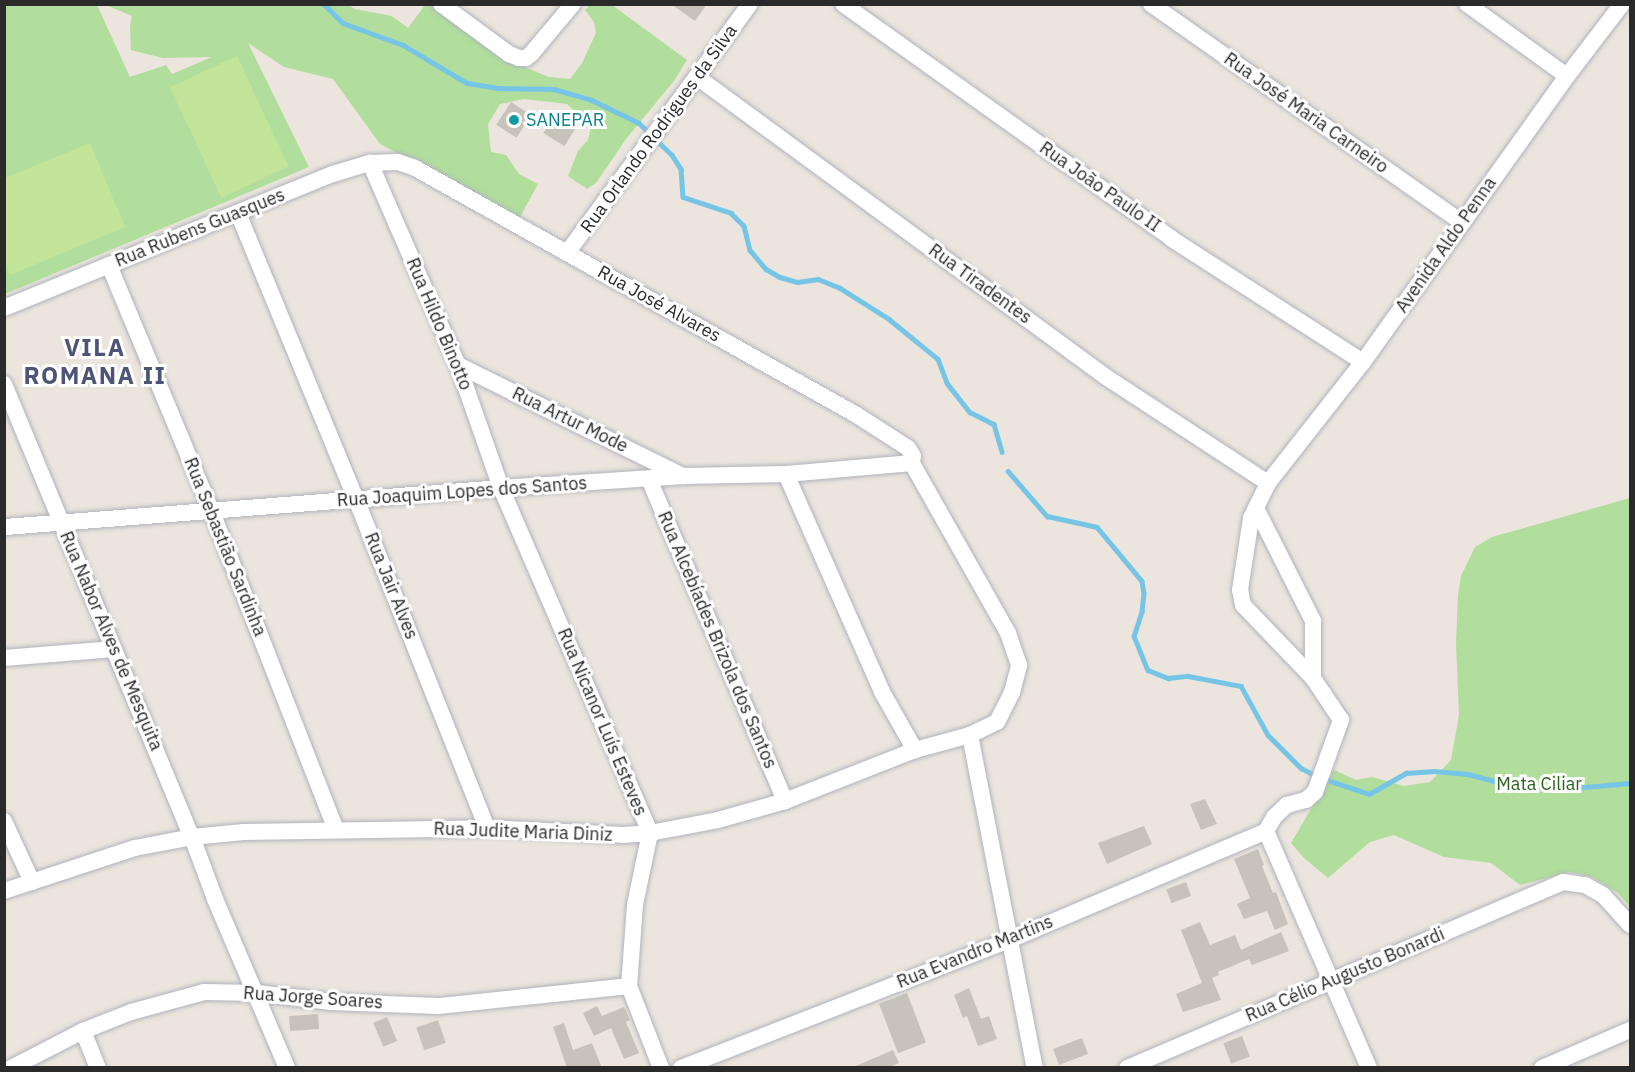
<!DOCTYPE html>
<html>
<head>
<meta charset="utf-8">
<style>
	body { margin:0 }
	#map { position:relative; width:1635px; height:1072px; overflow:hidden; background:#ebe5dd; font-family:"IBM Plex Sans",sans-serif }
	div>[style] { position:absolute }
	.green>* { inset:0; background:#b1de9c }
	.pitch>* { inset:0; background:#c2e599; transform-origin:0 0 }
	.stream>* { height:4.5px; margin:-2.25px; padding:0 2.25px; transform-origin:2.25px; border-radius:2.25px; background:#76c5e6 }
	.building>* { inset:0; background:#c7c3bb; transform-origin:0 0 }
	.roads { filter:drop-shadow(0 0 2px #b0b3bd) drop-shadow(0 0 2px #b0b3bd) }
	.street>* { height:16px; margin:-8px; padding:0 8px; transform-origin:8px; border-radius:8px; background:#fff }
	.dots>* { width:16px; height:16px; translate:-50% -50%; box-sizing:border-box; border:3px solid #fff; border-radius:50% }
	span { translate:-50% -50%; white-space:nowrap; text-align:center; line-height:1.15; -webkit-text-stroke:6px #fff; paint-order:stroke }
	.street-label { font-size:18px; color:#2a2a2a }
	.culture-label { font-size:18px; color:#0d838f }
	.left { translate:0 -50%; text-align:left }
	.park-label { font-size:18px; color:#2b621f }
	.district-label { font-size:24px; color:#4d5477; font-weight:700; letter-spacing:1.5px }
	.frame { position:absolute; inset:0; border:6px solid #2a2a2a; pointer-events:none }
</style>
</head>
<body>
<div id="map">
	<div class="green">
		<i style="clip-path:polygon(5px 5px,97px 5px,130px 77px,166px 65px,172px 74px,212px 57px,163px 58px,131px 50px,130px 26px,132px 16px,106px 5px,348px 5px,355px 9px,392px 16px,408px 28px,425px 5px,432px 5px,499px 57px,549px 77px,570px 79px,582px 63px,596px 33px,594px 22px,585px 10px,590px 5px,612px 5px,687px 60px,674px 81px,626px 139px,596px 183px,587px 189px,568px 176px,578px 151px,588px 140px,591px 127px,567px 104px,524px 99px,500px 104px,488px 124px,491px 152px,506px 155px,519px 174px,538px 184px,520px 217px,380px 144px,333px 79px,284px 67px,248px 43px,309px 167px,5px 294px)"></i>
		<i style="clip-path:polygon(1630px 498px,1630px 907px,1618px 893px,1592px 877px,1570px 872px,1520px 885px,1491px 863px,1444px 857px,1394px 835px,1370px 842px,1328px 878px,1304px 858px,1291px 843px,1334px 770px,1356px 780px,1372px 777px,1404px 786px,1430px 782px,1451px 760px,1459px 715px,1456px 644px,1458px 595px,1461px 576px,1475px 547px,1492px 537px)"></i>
	</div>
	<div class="pitch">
		<i style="left:237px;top:56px;width:122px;height:74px;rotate:65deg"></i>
		<i style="clip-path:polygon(90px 143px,125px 227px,10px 275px,5px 262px,5px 178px)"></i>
	</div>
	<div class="stream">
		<i style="left:324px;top:4px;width:27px;rotate:45deg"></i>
		<i style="left:343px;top:23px;width:64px;rotate:20.1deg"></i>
		<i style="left:403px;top:45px;width:74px;rotate:30.7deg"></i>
		<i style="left:467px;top:83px;width:30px;rotate:9deg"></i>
		<i style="left:497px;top:88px;width:57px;rotate:1deg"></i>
		<i style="left:554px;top:89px;width:40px;rotate:16deg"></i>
		<i style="left:592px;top:100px;width:52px;rotate:26.1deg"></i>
		<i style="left:639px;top:123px;width:46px;rotate:44.1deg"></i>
		<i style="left:672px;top:155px;width:17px;rotate:57deg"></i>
		<i style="left:681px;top:169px;width:28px;rotate:86deg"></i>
		<i style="left:683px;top:197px;width:51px;rotate:18.4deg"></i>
		<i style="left:731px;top:213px;width:18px;rotate:45deg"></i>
		<i style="left:744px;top:226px;width:25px;rotate:76deg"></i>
		<i style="left:750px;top:250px;width:25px;rotate:50deg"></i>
		<i style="left:766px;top:269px;width:16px;rotate:30deg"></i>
		<i style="left:780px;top:277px;width:18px;rotate:16deg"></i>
		<i style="left:797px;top:282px;width:21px;rotate:-8deg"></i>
		<i style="left:818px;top:279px;width:24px;rotate:22deg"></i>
		<i style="left:840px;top:288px;width:58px;rotate:32.3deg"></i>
		<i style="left:889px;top:319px;width:63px;rotate:39.2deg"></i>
		<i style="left:938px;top:359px;width:26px;rotate:69deg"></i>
		<i style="left:947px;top:383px;width:37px;rotate:52deg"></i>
		<i style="left:970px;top:412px;width:27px;rotate:27deg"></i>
		<i style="left:994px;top:424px;width:29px;rotate:74deg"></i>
		<i style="left:1008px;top:471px;width:60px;rotate:49.1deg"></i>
		<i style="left:1047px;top:516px;width:51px;rotate:12.4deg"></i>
		<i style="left:1097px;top:527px;width:70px;rotate:50.2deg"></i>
		<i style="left:1142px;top:581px;width:12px;rotate:81deg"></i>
		<i style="left:1144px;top:593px;width:19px;rotate:96deg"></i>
		<i style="left:1142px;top:612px;width:25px;rotate:108deg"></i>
		<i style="left:1134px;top:636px;width:37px;rotate:68deg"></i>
		<i style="left:1148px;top:670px;width:22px;rotate:22deg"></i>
		<i style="left:1168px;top:678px;width:20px;rotate:-6deg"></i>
		<i style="left:1188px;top:676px;width:54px;rotate:10.7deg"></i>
		<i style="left:1241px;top:686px;width:56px;rotate:61.1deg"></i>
		<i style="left:1268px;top:735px;width:47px;rotate:45deg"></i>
		<i style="left:1301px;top:768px;width:18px;rotate:27deg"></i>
		<i style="left:1324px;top:779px;width:47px;rotate:18.4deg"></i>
		<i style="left:1369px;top:794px;width:43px;rotate:-29.6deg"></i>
		<i style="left:1406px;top:773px;width:28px;rotate:-4deg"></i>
		<i style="left:1434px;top:771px;width:34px;rotate:5deg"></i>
		<i style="left:1468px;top:774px;width:51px;rotate:14.9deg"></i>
		<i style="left:1517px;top:787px;width:45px;rotate:2.5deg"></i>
		<i style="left:1562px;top:789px;width:68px;rotate:-5deg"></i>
	</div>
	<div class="building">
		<i style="clip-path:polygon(671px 4px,707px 4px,695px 21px)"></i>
		<i style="left:511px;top:102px;width:24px;height:27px;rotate:33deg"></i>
		<i style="left:557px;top:111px;width:25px;height:26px;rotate:32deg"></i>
		<i style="clip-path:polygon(1205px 799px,1217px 824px,1201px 830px,1190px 804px)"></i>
		<i style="clip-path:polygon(1144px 826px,1152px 844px,1107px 864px,1098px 843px)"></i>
		<i style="clip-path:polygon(1258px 849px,1264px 865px,1262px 866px,1273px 893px,1276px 892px,1288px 924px,1275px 930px,1267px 911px,1244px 919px,1237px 904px,1250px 898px,1234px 859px)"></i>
		<i style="left:1186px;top:882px;width:15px;height:21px;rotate:70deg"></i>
		<i style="clip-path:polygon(1200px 922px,1210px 945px,1235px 935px,1241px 950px,1281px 932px,1289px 951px,1252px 965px,1249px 959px,1218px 972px,1219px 975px,1212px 978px,1221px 1000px,1183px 1012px,1176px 994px,1202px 983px,1181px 930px)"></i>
		<i style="clip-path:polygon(969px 988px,981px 1019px,989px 1016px,997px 1039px,978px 1046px,967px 1016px,963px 1018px,954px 995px)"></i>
		<i style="left:907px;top:993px;width:53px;height:30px;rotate:69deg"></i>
		<i style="clip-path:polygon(597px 1006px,602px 1016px,624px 1007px,630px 1020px,626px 1022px,639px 1053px,624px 1059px,611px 1028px,594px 1036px,583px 1013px)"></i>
		<i style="left:318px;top:1014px;width:15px;height:29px;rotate:86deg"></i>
		<i style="left:387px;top:1017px;width:26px;height:15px;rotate:67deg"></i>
		<i style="left:438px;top:1020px;width:24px;height:23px;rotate:71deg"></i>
		<i style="clip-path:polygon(564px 1023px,573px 1050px,592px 1043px,602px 1068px,567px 1068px,553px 1027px)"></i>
		<i style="left:1242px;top:1036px;width:22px;height:20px;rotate:69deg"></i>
		<i style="left:1082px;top:1038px;width:17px;height:31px;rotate:69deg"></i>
		<i style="clip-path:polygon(893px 1050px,899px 1063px,888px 1068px,851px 1068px)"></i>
	</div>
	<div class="roads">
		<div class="street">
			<i style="left:441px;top:4px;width:84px;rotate:36.3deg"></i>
			<i style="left:509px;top:54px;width:11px;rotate:22deg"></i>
			<i style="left:519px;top:58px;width:7px"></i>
			<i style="left:526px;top:58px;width:6px;rotate:-39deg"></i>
			<i style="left:531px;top:54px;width:65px;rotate:-50deg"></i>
			<i style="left:843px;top:4px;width:404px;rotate:35.5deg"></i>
			<i style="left:1172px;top:239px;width:227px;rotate:32.8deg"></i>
			<i style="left:1151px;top:4px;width:379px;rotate:35.1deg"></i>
			<i style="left:1467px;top:4px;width:123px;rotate:35.8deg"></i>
			<i style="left:697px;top:77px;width:507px;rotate:36.26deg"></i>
			<i style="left:1106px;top:377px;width:194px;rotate:33.2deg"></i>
			<i style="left:370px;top:163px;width:220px;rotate:66.5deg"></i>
			<i style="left:458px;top:365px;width:130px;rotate:70.7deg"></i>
			<i style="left:501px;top:488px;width:376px;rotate:66.6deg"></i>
			<i style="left:650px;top:833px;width:74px;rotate:101.8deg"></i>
			<i style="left:635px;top:905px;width:81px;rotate:94.2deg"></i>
			<i style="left:629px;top:986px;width:88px;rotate:68.7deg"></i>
			<i style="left:238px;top:213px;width:309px;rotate:67.6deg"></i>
			<i style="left:356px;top:499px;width:354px;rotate:68.3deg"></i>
			<i style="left:567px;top:253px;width:309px;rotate:-53.7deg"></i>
			<i style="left:109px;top:265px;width:268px;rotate:67.4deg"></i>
			<i style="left:212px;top:512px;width:341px;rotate:68.7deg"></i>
			<i style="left:4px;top:308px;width:355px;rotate:-22.2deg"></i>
			<i style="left:333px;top:174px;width:39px;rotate:-17deg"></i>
			<i style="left:370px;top:163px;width:28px;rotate:-2deg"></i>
			<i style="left:398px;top:162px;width:18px;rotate:19deg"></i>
			<i style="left:415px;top:168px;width:504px;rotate:29.21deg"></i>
			<i style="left:855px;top:414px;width:63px;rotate:32.7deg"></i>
			<i style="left:908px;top:448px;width:9px;rotate:58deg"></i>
			<i style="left:913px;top:456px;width:7px;rotate:98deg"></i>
			<i style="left:912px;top:463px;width:126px;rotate:175deg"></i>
			<i style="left:786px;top:474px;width:103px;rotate:178.9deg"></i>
			<i style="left:683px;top:476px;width:182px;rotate:176.2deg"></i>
			<i style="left:501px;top:488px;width:499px;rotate:175.5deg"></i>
			<i style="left:458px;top:365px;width:251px;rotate:26.3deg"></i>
			<i style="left:4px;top:384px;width:490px;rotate:67.5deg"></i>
			<i style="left:192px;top:837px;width:66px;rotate:69.6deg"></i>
			<i style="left:215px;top:899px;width:184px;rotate:66.9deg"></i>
			<i style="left:786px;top:474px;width:238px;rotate:66.2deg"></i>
			<i style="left:882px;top:692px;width:67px;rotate:60.4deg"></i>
			<i style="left:649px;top:479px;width:350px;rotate:67.1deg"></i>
			<i style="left:1256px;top:508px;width:127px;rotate:63.2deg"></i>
			<i style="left:1313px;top:621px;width:57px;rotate:90deg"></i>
			<i style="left:4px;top:658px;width:110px;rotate:-4.7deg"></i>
			<i style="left:970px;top:735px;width:339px;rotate:79deg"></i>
			<i style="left:4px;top:821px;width:67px;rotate:65.3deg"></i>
			<i style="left:1266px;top:831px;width:16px;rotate:-60deg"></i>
			<i style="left:1274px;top:817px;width:18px;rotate:-43deg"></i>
			<i style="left:1287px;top:805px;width:20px;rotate:-15deg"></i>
			<i style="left:1306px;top:800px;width:12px;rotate:-42deg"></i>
			<i style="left:1315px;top:792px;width:77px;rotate:-70.1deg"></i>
			<i style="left:1341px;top:720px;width:50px;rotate:-123.7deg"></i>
			<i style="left:1313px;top:678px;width:101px;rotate:-133.8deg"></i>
			<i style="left:1243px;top:605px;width:15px;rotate:-101deg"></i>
			<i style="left:1240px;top:590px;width:73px;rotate:-81.3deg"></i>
			<i style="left:1251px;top:518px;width:39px;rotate:-64deg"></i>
			<i style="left:1268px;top:483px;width:154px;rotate:-51.9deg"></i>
			<i style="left:1363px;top:362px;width:351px;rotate:-54.5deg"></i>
			<i style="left:1567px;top:76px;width:91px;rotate:-52.6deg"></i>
			<i style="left:1266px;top:831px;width:258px;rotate:66.5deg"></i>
			<i style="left:4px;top:891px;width:138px;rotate:-18.2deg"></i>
			<i style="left:135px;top:848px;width:58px;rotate:-10.9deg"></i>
			<i style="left:192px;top:837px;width:52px;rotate:-5.5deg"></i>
			<i style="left:244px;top:832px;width:243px;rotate:-0.9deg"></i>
			<i style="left:487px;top:828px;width:136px;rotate:2.9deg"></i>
			<i style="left:623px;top:835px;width:27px;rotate:-4deg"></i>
			<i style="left:650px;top:833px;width:69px;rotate:-10.8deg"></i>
			<i style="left:718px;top:820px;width:70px;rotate:-15.8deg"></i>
			<i style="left:785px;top:801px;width:140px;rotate:-21.4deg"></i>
			<i style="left:915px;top:750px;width:57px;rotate:-15.3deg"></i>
			<i style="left:970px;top:735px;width:30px;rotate:-26deg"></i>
			<i style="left:997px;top:722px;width:34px;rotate:-63deg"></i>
			<i style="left:1012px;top:692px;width:28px;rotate:-75deg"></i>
			<i style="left:1019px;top:665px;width:34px;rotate:-109deg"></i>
			<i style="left:1008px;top:633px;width:195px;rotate:-119.5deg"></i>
			<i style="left:83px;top:1031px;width:40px;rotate:68deg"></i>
			<i style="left:11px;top:1068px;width:81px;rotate:-27.2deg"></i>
			<i style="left:83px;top:1031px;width:52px;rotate:-21.6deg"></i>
			<i style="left:131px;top:1012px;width:76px;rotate:-15.3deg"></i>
			<i style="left:204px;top:992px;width:53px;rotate:1.1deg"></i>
			<i style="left:257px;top:993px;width:75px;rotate:6.9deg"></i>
			<i style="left:331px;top:1002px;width:108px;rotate:2.1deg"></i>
			<i style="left:439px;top:1006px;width:191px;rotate:-6deg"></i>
			<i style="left:681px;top:1068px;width:355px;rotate:-21.3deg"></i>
			<i style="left:1012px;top:939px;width:276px;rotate:-23deg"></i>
			<i style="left:1127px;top:1068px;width:474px;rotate:-23.1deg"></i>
			<i style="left:1563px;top:882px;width:22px;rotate:8deg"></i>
			<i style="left:1585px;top:885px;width:21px;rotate:29deg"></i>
			<i style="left:1603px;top:895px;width:40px;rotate:48deg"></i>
			<i style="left:1542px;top:1068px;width:96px;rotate:-23.4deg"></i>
		</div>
	</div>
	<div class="dots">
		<i style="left:514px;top:120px;background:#0f9aa8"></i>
	</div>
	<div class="street-label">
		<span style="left:1306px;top:113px;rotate:35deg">Rua José Maria Carneiro</span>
		<span style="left:659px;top:129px;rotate:-54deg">Rua Orlando Rodrigues da Silva</span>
		<span style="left:1100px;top:187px;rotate:35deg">Rua João Paulo II</span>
		<span style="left:200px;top:228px;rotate:-22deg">Rua Rubens Guasques</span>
		<span style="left:1446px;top:245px;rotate:-55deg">Avenida Aldo Penna</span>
		<span style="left:980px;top:284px;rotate:36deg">Rua Tiradentes</span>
		<span style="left:659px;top:304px;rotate:29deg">Rua José Alvares</span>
		<span style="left:439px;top:324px;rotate:67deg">Rua Hildo Binotto</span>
		<span style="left:570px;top:420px;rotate:26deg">Rua Artur Mode</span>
		<span style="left:462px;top:492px;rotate:-4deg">Rua Joaquim Lopes dos Santos</span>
		<span style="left:225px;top:547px;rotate:68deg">Rua Sebastião Sardinha</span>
		<span style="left:391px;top:586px;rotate:68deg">Rua Jair Alves</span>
		<span style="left:717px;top:640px;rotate:67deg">Rua Alcebíades Brizola dos Santos</span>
		<span style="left:111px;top:641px;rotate:67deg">Rua Nabor Alves de Mesquita</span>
		<span style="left:602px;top:722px;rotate:67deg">Rua Nicanor Luís Esteves</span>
		<span style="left:523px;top:832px;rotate:2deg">Rua Judite Maria Diniz</span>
		<span style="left:975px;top:952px;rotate:-22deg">Rua Evandro Martins</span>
		<span style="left:1345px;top:975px;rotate:-23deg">Rua Célio Augusto Bonardi</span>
		<span style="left:313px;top:998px;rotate:4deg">Rua Jorge Soares</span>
	</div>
	<div class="culture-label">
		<span class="left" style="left:526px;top:120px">SANEPAR</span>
	</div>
	<div class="park-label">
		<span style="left:1539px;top:784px">Mata Ciliar</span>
	</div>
	<div class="district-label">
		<span style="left:95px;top:362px">VILA<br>ROMANA II</span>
	</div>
	<div class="frame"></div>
</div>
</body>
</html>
